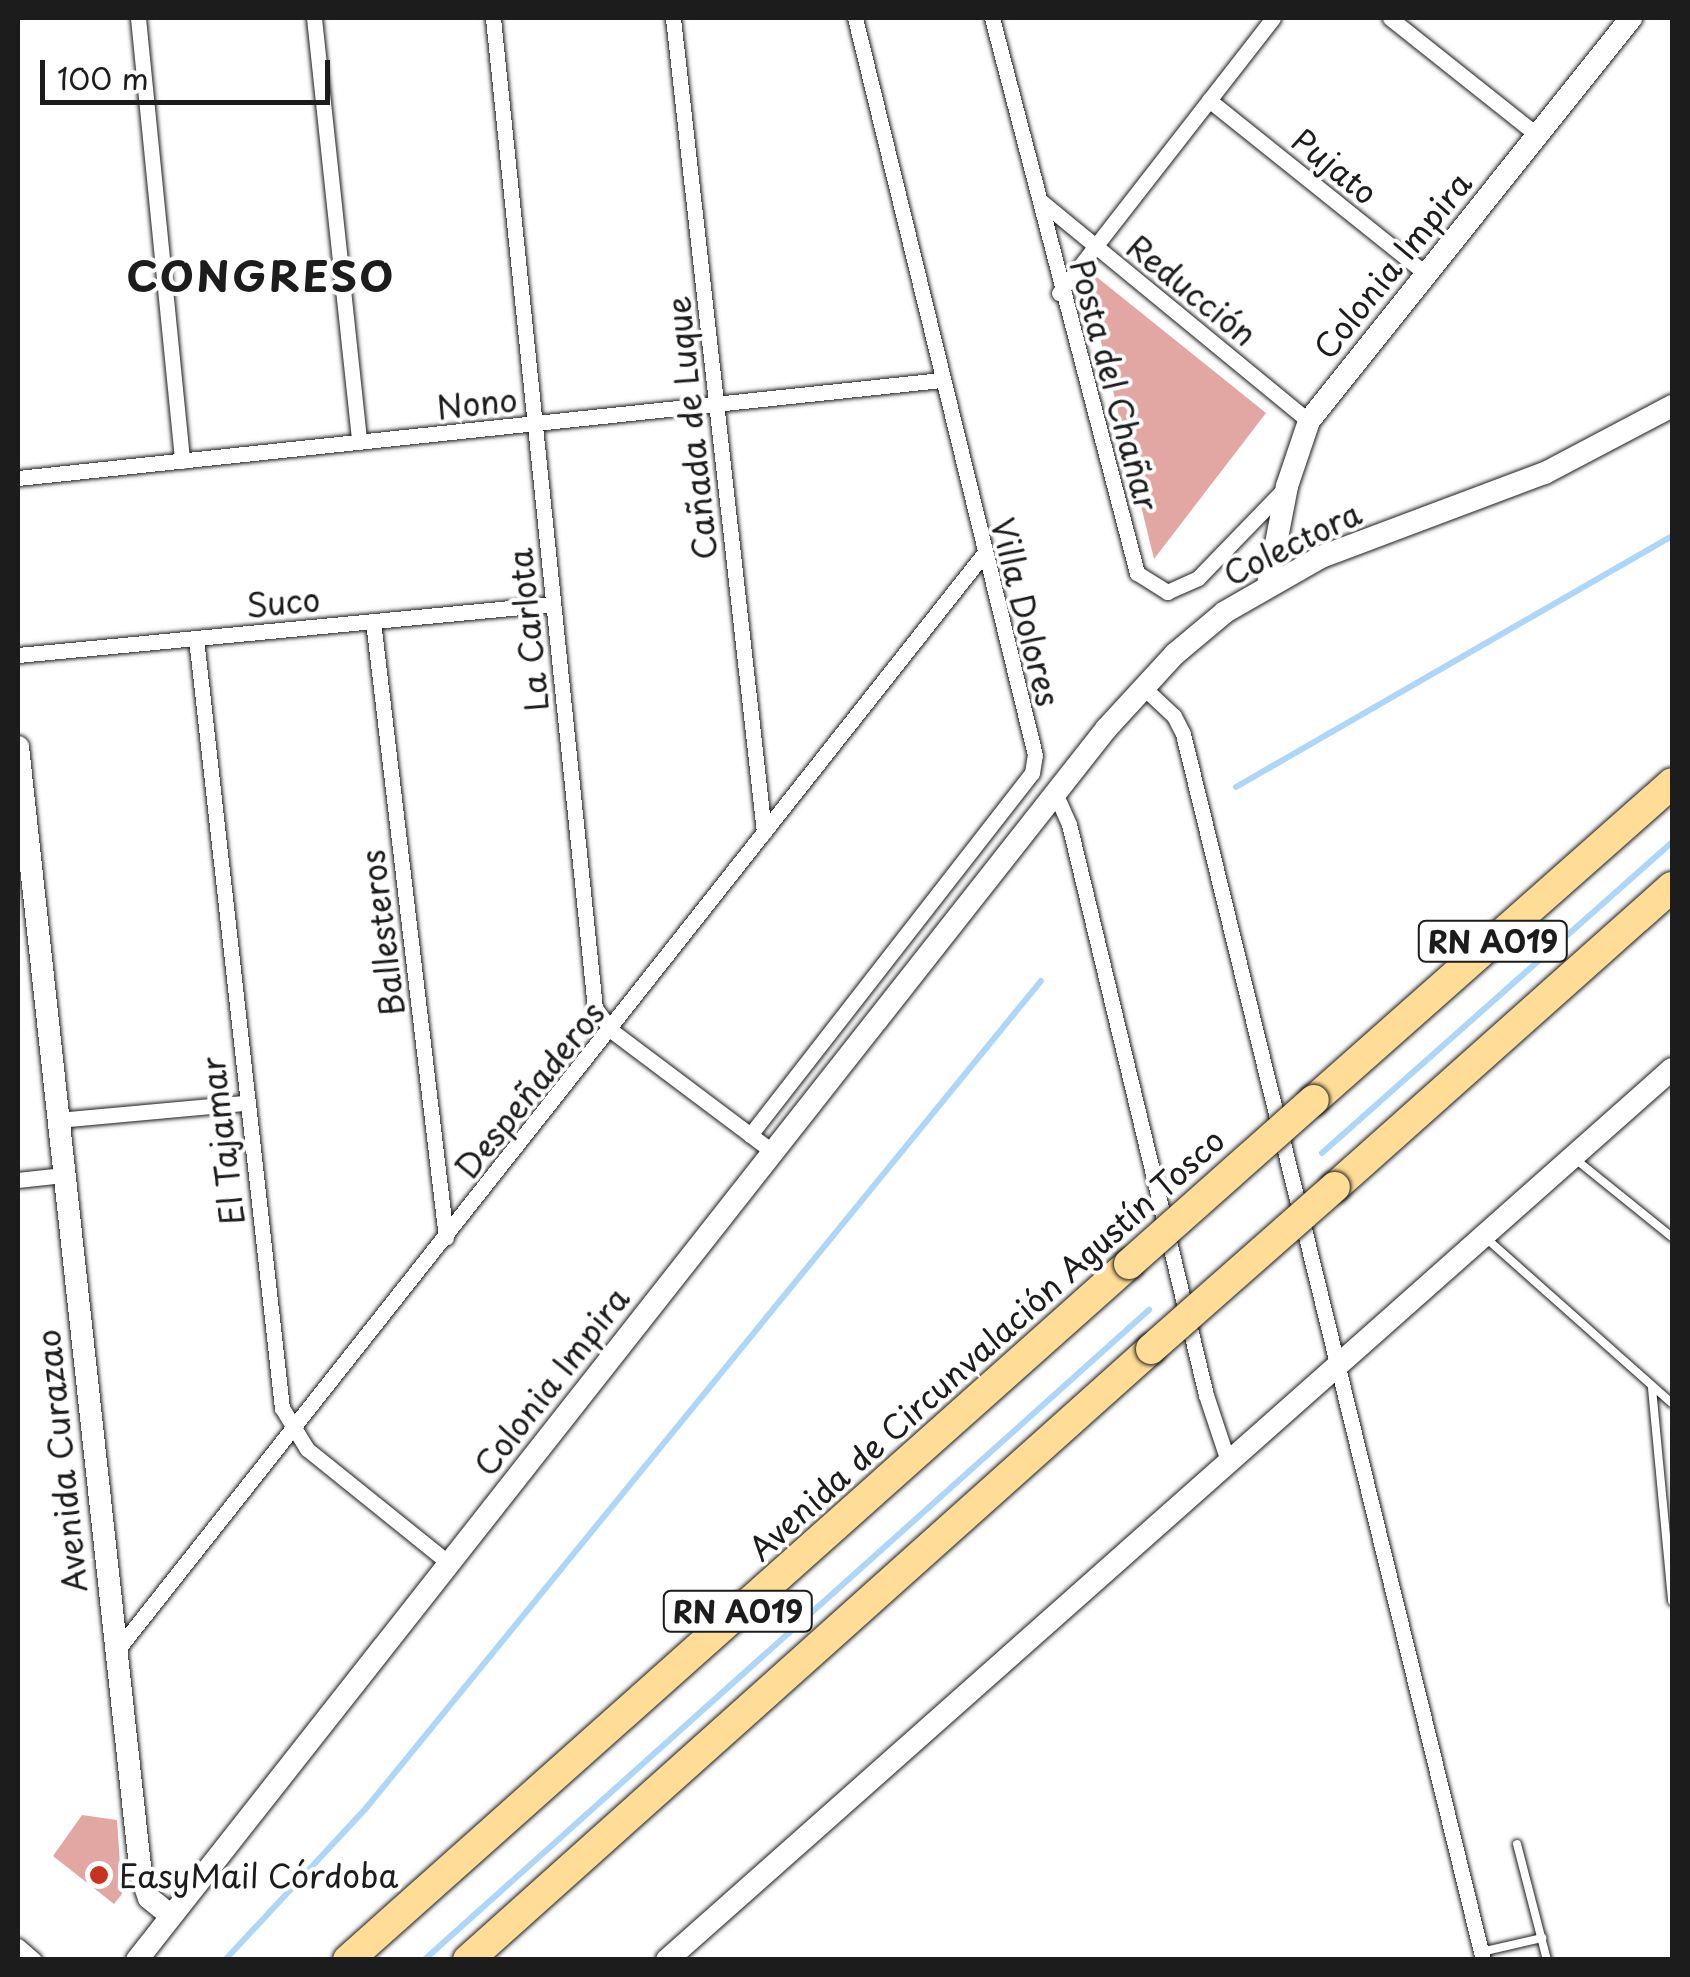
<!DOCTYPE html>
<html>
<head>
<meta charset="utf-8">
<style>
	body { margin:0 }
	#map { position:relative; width:1690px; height:1977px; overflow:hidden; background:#fff; font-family:"Playpen Sans",sans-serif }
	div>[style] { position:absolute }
	.stream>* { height:6px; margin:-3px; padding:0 3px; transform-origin:3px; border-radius:3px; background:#add6f8 }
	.building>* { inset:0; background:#e2a7a2 }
	.roads { filter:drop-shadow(0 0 2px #1c1c1c) drop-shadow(0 0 2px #1c1c1c) }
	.lane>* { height:8px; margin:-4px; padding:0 4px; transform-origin:4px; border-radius:4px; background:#fff }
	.street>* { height:15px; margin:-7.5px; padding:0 7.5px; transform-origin:7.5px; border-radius:7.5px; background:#fff }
	.secondary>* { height:22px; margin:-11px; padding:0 11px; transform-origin:11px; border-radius:11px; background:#fff }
	.highway>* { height:30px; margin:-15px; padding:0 15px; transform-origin:15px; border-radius:15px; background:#ffdd96 }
	.bridges { filter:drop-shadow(0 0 2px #1c1c1c) drop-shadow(0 0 2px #1c1c1c) }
	.highway-bridge>* { height:30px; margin:-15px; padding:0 15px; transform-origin:15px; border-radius:15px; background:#ffdd96 }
	.dots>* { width:28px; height:28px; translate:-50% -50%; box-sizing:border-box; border:5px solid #fff; border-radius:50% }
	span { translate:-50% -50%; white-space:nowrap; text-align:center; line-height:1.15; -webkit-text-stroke:8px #fff; paint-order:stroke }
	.shield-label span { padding:2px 8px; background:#fff; border:2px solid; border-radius:8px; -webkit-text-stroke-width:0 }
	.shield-label { font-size:30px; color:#1c1c1c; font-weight:700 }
	.street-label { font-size:32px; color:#1c1c1c }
	.poi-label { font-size:32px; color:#1c1c1c }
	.left { translate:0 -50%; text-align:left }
	.district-label { font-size:42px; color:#1c1c1c; font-weight:700; letter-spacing:2.5px }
	.frame { position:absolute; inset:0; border:20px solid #1c1c1c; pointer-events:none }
	.scale { position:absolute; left:40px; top:60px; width:290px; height:45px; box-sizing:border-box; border:5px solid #1c1c1c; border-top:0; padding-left:12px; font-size:30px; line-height:35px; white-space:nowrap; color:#1c1c1c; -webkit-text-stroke:8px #fff; paint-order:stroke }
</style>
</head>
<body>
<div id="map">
	<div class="stream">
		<i style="left:1236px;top:787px;width:503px;rotate:-29.93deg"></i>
		<i style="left:1322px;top:1153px;width:468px;rotate:-41.6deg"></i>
		<i style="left:225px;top:1960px;width:209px;rotate:-47.1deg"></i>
		<i style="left:367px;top:1807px;width:1066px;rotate:-50.79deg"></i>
		<i style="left:424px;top:1960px;width:974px;rotate:-41.88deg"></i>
	</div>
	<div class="building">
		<i style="clip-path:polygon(1093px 274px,1266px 413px,1154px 559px,1087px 284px)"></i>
		<i style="clip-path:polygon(82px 1815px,117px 1820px,122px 1894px,114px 1904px,53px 1856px)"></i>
	</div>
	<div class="roads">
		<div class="lane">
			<i style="left:1574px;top:1158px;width:126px;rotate:38.9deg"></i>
			<i style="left:1487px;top:1239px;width:247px;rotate:41.6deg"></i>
			<i style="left:1652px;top:1388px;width:214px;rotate:84.6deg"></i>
			<i style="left:1517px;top:1844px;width:120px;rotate:75.5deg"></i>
			<i style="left:1481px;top:1952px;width:63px;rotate:-12.9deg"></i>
		</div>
		<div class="street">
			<i style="left:138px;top:18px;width:445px;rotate:84.3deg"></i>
			<i style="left:314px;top:18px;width:426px;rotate:83.9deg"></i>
			<i style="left:493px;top:18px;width:995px;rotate:84.12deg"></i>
			<i style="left:595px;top:1008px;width:29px;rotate:54deg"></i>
			<i style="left:612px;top:1031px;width:201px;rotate:36.9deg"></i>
			<i style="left:673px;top:18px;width:819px;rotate:83.62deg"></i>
			<i style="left:992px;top:18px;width:574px;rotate:75.36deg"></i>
			<i style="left:1137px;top:573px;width:36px;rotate:32deg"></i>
			<i style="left:1167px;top:592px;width:34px;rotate:-24deg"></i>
			<i style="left:1198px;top:578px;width:128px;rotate:-45.9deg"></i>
			<i style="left:1390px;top:18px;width:188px;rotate:38.5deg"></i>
			<i style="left:1209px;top:100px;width:278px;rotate:38.7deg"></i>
			<i style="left:1042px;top:202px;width:345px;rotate:39.4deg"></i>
			<i style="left:1059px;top:293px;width:348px;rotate:-52.1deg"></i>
			<i style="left:18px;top:478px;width:928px;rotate:-6.06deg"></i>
			<i style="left:373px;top:621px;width:621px;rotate:83.25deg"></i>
			<i style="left:196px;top:638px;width:775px;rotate:83.63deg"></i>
			<i style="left:282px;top:1408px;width:48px;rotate:58.6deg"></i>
			<i style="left:307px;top:1449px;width:182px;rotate:38.8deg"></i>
			<i style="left:18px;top:655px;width:537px;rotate:-5.45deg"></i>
			<i style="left:1143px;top:687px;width:42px;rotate:43.1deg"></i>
			<i style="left:1174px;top:716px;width:20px;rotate:63deg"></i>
			<i style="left:1183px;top:734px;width:1262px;rotate:76.25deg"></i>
			<i style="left:1056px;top:795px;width:32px;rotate:66deg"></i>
			<i style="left:1069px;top:824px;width:587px;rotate:76.51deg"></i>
			<i style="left:1206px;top:1395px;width:66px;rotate:71.6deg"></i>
			<i style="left:57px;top:1120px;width:188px;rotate:-5.2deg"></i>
			<i style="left:750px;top:1135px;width:459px;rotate:-52.1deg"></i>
			<i style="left:1032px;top:773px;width:18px;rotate:-81deg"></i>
			<i style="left:1035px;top:755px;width:759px;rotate:-103.72deg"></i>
			<i style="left:18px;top:1180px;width:45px;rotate:-6.3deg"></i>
			<i style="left:114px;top:1654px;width:1400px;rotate:-51.67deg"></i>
			<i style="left:18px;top:1946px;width:21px;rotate:41deg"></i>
		</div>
		<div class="secondary">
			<i style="left:1268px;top:585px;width:101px;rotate:-79.1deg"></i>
			<i style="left:1287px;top:486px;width:69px;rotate:-71.3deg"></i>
			<i style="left:1309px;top:421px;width:516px;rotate:-51.37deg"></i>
			<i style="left:18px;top:747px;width:1135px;rotate:83.78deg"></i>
			<i style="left:141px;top:1875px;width:24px;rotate:71deg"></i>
			<i style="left:149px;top:1898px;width:28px;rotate:39deg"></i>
			<i style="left:137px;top:1960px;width:1567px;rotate:-51.79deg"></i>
			<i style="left:1106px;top:729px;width:102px;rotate:-47.4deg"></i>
			<i style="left:1175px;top:654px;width:65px;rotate:-40deg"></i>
			<i style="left:1225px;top:612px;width:111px;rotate:-29.8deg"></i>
			<i style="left:1321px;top:557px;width:239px;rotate:-20.6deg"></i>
			<i style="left:1545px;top:473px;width:144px;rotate:-27.8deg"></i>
			<i style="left:667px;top:1960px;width:1343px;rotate:-41.56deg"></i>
		</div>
		<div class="highway">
			<i style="left:1314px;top:1100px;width:478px;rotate:-41.5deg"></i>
			<i style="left:1335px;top:1187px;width:451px;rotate:-41.7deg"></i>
			<i style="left:348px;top:1960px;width:1046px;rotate:-41.71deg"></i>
			<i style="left:468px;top:1960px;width:916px;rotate:-41.82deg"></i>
		</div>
	</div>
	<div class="bridges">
		<div class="highway-bridge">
			<i style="left:1129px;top:1264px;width:247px;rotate:-41.6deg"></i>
			<i style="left:1151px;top:1349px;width:245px;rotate:-41.4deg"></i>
		</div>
	</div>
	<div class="dots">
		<i style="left:99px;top:1875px;background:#c8321e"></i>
	</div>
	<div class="shield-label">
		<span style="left:1493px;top:941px">RN A019</span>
		<span style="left:738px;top:1611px">RN A019</span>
	</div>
	<div class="street-label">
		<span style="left:1335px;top:166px;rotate:39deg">Pujato</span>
		<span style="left:1392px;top:265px;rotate:-51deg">Colonia Impira</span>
		<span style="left:1192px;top:290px;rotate:39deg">Reducción</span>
		<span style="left:1115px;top:385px;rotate:75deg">Posta del Chañar</span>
		<span style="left:477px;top:403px;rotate:-6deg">Nono</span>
		<span style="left:691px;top:428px;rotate:-96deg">Cañada de Luque</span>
		<span style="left:1292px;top:543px;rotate:-26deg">Colectora</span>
		<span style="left:283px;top:602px;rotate:-5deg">Suco</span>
		<span style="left:1026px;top:612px;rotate:76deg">Villa Dolores</span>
		<span style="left:528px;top:630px;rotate:-96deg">La Carlota</span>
		<span style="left:382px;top:933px;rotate:-97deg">Ballesteros</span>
		<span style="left:529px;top:1090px;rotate:-51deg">Despeñaderos</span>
		<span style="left:222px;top:1141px;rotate:-97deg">El Tajamar</span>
		<span style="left:986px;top:1344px;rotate:-42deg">Avenida de Circunvalación Agustín Tosco</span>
		<span style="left:551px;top:1381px;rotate:-52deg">Colonia Impira</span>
		<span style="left:61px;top:1461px;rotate:-96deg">Avenida Curazao</span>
	</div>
	<div class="poi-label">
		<span class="left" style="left:119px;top:1875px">EasyMail Córdoba</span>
	</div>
	<div class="district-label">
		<span style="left:261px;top:275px">CONGRESO</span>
	</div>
	<div class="frame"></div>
	<div class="scale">100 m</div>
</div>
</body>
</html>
